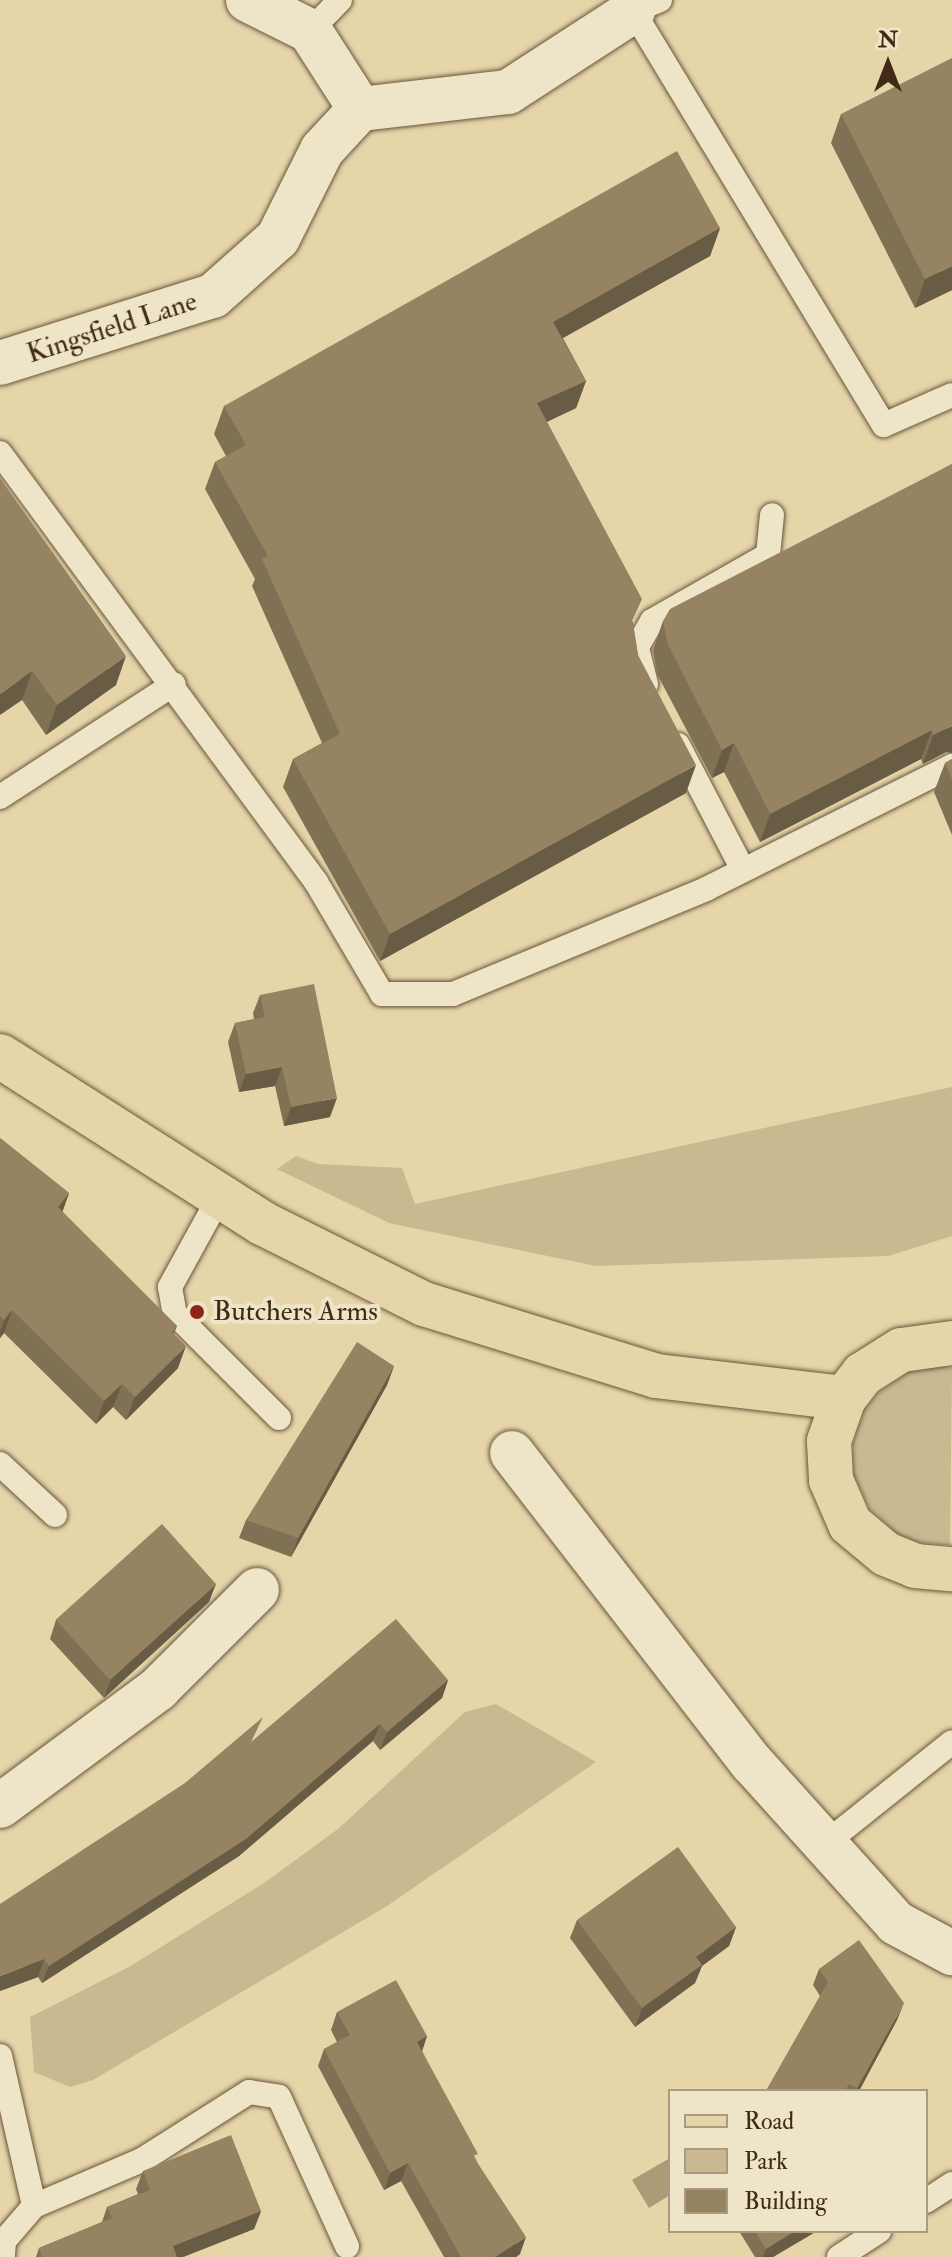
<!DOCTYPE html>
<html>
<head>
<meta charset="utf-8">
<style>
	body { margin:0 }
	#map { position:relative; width:952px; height:2257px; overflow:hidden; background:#e5d5a9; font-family:"IM FELL Double Pica",serif }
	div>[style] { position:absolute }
	.green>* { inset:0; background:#c9b890 }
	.water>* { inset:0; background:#ad9b77 }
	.roads { filter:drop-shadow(0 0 2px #6a553b) drop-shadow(0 0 2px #6a553b) }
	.service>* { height:24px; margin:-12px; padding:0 12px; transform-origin:12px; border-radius:12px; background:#eee4c7 }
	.minor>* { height:44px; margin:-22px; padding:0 22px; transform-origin:22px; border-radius:22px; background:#eee4c7 }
	.primary>* { height:44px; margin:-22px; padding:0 22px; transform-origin:22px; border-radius:22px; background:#e5d5a9 }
	.wall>* { inset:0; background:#817154 }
	.shaded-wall>* { inset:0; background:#695c45 }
	.building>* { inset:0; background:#968362; transform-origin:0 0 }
	.dots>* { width:22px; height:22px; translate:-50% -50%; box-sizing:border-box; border:4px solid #eee4c7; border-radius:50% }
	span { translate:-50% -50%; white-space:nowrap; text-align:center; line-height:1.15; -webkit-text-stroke:8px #eee4c7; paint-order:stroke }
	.street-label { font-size:28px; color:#412a16 }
	.poi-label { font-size:28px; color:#412a16 }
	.left { translate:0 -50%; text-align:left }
	.legend { position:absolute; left:668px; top:2089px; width:260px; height:144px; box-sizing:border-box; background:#eee4c7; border:2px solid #a99a80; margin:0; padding:10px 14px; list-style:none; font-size:24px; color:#412a16 }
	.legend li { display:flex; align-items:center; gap:16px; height:40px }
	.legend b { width:40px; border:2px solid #a99a80 }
	.north { position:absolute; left:848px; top:24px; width:80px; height:80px; -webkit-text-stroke:6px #eee4c7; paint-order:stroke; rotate:0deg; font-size:22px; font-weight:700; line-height:32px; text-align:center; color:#412a16 }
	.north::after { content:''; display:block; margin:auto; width:28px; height:36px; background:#412a16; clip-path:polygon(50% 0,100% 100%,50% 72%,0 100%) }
</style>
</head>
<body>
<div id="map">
	<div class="green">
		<i style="clip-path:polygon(952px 1087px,952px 1236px,888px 1256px,596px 1266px,389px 1223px,277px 1169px,296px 1156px,318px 1164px,402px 1168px,415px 1204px)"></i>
		<i style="clip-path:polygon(944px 1366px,952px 1368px,950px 1545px,921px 1543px,898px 1535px,870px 1509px,854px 1475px,853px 1444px,865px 1409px,880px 1392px,909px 1372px)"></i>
		<i style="clip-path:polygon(496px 1704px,596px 1762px,387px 1906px,93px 2080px,70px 2087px,34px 2072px,30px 2017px,129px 1967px,264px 1883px,338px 1829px,465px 1712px)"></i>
	</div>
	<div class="water">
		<i style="clip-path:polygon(670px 2158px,670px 2195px,649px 2208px,632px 2180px)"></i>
	</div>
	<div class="roads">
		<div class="service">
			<i style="left:660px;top:0;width:29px;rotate:158deg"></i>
			<i style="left:633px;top:11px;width:484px;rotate:58.8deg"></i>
			<i style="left:884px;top:425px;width:74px;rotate:-23.8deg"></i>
			<i style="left:310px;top:31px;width:43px;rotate:-45.9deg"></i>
			<i style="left:0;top:453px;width:533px;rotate:53.62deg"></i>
			<i style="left:316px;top:882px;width:130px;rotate:59.5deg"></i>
			<i style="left:382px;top:994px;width:71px"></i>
			<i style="left:453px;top:994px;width:274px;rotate:-22.5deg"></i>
			<i style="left:706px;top:889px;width:275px;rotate:-26.6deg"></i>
			<i style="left:646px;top:684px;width:38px;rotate:-104deg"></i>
			<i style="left:637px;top:647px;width:30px;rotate:-60deg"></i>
			<i style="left:652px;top:621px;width:133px;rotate:-29.6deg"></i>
			<i style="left:768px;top:555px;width:40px;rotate:-84.3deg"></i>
			<i style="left:678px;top:745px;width:141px;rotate:62.5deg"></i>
			<i style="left:0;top:797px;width:207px;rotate:-33deg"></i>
			<i style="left:220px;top:1196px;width:104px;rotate:118.8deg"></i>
			<i style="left:170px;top:1287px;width:27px;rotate:80deg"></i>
			<i style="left:175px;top:1314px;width:147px;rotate:45deg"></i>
			<i style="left:0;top:1464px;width:75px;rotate:42.8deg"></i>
			<i style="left:826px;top:1843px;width:161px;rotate:-38.7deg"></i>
			<i style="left:0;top:2056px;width:154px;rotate:77.2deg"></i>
			<i style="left:34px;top:2206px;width:46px;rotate:130.6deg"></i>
			<i style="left:4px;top:2241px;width:16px;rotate:94deg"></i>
			<i style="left:926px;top:2201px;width:31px;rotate:-33deg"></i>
			<i style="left:34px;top:2206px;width:117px;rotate:-23.1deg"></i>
			<i style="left:142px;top:2160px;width:127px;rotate:-32.4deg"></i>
			<i style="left:249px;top:2092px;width:30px;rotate:9deg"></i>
			<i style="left:279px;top:2097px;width:164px;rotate:65.5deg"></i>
			<i style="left:839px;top:2257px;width:48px;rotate:-33deg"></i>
		</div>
		<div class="minor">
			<i style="left:248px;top:0;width:69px;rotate:26.6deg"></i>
			<i style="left:310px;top:31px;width:93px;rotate:57.3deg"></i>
			<i style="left:0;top:363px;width:223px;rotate:-17.5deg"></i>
			<i style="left:213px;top:296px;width:87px;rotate:-41.7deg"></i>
			<i style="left:278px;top:238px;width:98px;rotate:-63.4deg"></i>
			<i style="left:322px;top:150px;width:56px;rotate:-47.2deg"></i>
			<i style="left:360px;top:109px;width:149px;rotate:-6.6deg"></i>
			<i style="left:508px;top:92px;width:149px;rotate:-32.9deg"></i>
			<i style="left:512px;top:1453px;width:392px;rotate:52.3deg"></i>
			<i style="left:752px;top:1763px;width:215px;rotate:48deg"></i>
			<i style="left:896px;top:1923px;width:64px;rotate:28.2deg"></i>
			<i style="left:0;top:1806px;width:197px;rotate:-36.5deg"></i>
			<i style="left:158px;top:1689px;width:140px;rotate:-45deg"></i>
		</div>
		<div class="primary">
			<i style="left:0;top:1056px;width:311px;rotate:32.5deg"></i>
			<i style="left:262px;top:1223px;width:181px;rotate:26.6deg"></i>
			<i style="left:424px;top:1304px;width:243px;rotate:17.2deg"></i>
			<i style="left:656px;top:1376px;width:189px;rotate:6.7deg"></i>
			<i style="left:952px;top:1343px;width:51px;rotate:172.2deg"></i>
			<i style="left:901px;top:1350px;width:45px;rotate:147.7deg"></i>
			<i style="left:863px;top:1374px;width:31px;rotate:128deg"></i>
			<i style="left:844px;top:1398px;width:46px;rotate:109.2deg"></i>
			<i style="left:829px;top:1441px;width:39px;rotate:87deg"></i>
			<i style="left:831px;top:1480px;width:48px;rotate:66.6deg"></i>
			<i style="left:850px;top:1524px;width:47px;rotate:39.8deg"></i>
			<i style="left:886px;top:1554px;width:31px;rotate:22deg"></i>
			<i style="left:915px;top:1566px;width:37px;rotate:5deg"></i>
		</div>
	</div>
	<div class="wall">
		<i style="clip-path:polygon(841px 114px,952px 290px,915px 308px,831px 143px)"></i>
		<i style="clip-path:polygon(720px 228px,710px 256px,563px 338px,586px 381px,576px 408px,547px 422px,633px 623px,638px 655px,686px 793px,380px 961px,283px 787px,293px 759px,322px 743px,252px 586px,255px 579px,205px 489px,215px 462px,226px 456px,214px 434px,224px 406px)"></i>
		<i style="clip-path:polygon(952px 464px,946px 752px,923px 764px,921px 759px,760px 842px,724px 772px,712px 778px,657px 674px,653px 650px,663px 621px)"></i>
		<i style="clip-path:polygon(0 478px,116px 685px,46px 735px,22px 700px)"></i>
		<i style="clip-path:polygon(952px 759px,952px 835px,934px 792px,945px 763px)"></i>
		<i style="clip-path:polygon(260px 995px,330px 1117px,284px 1126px,275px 1086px,239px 1092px,228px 1042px,235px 1023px,254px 1019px,253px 1013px)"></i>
		<i style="clip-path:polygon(0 1138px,69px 1193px,62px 1212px,177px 1326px,174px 1334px,178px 1368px,126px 1420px,113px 1407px,96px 1424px,4px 1333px,0 1338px)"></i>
		<i style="clip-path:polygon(394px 1366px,387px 1385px,291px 1557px,239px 1538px,246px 1520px)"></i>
		<i style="clip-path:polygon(209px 1602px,104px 1698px,50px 1639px,56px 1620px)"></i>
		<i style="clip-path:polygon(448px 1680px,442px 1698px,380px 1750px,373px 1741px,239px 1856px,42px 1983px,38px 1977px,0 1991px,254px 1740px)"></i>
		<i style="clip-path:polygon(577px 1920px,736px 1927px,729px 1946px,702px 1966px,695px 1983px,635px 2027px,570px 1938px)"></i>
		<i style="clip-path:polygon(819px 1969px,897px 2020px,859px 2091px,766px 2091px,820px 1996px,813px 1985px)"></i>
		<i style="clip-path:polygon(337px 2012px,427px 2036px,422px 2051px,476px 2160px,520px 2254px,516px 2257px,444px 2257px,401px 2181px,384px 2190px,318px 2066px,324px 2049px,337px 2042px,331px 2030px)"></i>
		<i style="clip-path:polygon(143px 2171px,261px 2211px,254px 2229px,183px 2257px,36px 2257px,39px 2248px,102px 2222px,107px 2207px,138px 2194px,136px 2189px)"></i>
		<i style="clip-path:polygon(739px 2231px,817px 2231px,773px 2257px,755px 2257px)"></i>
	</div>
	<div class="shaded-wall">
		<i style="clip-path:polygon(720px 228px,710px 256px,543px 349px,553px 322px)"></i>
		<i style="clip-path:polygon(952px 266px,952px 290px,915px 308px,925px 279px)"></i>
		<i style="clip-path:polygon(586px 381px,576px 408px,527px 431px,537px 403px)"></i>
		<i style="clip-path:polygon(126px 656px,116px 685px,46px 735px,57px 705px)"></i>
		<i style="clip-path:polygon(32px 671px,22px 700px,0 715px,0 694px)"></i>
		<i style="clip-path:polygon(952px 726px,952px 753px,946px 752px,923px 764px,933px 735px)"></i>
		<i style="clip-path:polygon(932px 730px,921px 759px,760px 842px,770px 814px)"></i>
		<i style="clip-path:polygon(734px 743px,724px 772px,712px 778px,722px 750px)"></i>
		<i style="clip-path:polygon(696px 765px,686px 793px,380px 961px,390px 934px)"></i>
		<i style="clip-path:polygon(282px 1067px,275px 1086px,239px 1092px,246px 1074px)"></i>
		<i style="clip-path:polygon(337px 1098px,330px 1117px,284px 1126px,291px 1107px)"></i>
		<i style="clip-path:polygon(69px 1193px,61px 1216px,58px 1207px)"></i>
		<i style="clip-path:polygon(12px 1310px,4px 1333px,0 1338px,0 1331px,4px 1320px)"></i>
		<i style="clip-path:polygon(186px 1346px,178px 1368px,126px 1420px,135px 1397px)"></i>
		<i style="clip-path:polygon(394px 1366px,387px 1385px,291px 1557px,298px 1538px)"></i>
		<i style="clip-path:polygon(122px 1384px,113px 1407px,96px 1424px,104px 1401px)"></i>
		<i style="clip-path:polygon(216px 1584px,209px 1602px,104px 1698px,111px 1679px)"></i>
		<i style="clip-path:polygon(448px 1680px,442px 1698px,380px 1750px,387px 1732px)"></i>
		<i style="clip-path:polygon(380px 1724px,373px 1741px,239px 1856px,42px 1983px,49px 1966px)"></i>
		<i style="clip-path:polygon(736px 1927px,729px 1946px,702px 1966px,695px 1983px,635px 2027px,642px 2008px,696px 1957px)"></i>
		<i style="clip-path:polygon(44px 1959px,38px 1977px,0 1991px,0 1976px)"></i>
		<i style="clip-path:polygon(904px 2003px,897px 2020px,859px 2091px,856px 2091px)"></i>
		<i style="clip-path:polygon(427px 2036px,421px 2054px,417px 2042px)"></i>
		<i style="clip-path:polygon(408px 2163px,401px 2181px,384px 2190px,390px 2173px)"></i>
		<i style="clip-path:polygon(261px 2211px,254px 2229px,183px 2257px,169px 2257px,173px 2246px)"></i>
		<i style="clip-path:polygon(795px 2231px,817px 2231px,773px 2257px,763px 2257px,766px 2249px)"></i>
		<i style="clip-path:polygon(526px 2237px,520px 2254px,516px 2257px,495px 2257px)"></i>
	</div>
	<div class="building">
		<i style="clip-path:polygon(952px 58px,952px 266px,925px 279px,841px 114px)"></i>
		<i style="clip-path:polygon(677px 151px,720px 228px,553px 322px,586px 381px,537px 403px,642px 599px,632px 621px,638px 655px,696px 765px,390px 934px,293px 759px,340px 734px,262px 559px,268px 556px,215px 462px,246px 445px,224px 406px)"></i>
		<i style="clip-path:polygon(952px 464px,952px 726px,933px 735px,932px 730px,770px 814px,734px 743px,722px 750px,668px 645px,663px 621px,670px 609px)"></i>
		<i style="clip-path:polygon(0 478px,126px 656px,57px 705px,32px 671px,0 694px)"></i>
		<i style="clip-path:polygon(952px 759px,952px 780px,945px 763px)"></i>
		<i style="clip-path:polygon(314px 984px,337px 1098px,291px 1107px,282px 1067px,246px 1074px,235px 1023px,265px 1017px,260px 995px)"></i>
		<i style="clip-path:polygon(0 1138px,69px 1193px,58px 1207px,177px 1326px,172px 1332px,186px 1346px,135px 1397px,122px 1384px,104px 1401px,12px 1310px,4px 1320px,0 1316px)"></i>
		<i style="clip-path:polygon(357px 1342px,394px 1366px,298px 1538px,246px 1520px)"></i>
		<i style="left:162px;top:1524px;width:81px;height:143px;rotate:48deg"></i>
		<i style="clip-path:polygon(396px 1619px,448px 1680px,387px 1732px,380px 1724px,246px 1839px,49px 1966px,44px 1959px,0 1976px,0 1904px,185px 1783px,263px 1717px,251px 1742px)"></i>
		<i style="clip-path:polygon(678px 1847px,736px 1927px,696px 1957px,702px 1965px,642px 2008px,577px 1920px)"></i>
		<i style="clip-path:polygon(859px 1940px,904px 2003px,857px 2088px,849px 2084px,845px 2091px,766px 2091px,828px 1982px,819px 1969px)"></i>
		<i style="clip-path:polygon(396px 1980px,427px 2036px,417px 2042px,478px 2154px,473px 2156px,526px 2237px,495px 2257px,461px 2257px,408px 2163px,390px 2173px,324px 2049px,350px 2035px,337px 2012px)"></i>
		<i style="clip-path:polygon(231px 2135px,261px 2211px,173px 2246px,177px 2257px,42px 2257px,39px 2248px,112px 2218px,107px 2207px,150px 2190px,143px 2171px)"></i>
		<i style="clip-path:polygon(755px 2231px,795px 2231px,766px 2249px)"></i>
	</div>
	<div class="dots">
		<i style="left:197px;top:1312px;background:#8f2418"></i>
	</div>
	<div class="street-label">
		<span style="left:112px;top:328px;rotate:-18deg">Kingsfield Lane</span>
	</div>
	<div class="poi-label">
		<span class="left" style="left:213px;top:1312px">Butchers Arms</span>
	</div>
	<ul class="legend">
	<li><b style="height:10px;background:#e5d5a9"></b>Road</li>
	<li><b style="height:22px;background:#c9b890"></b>Park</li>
	<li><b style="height:22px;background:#968362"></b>Building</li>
	</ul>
	<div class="north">N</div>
</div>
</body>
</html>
